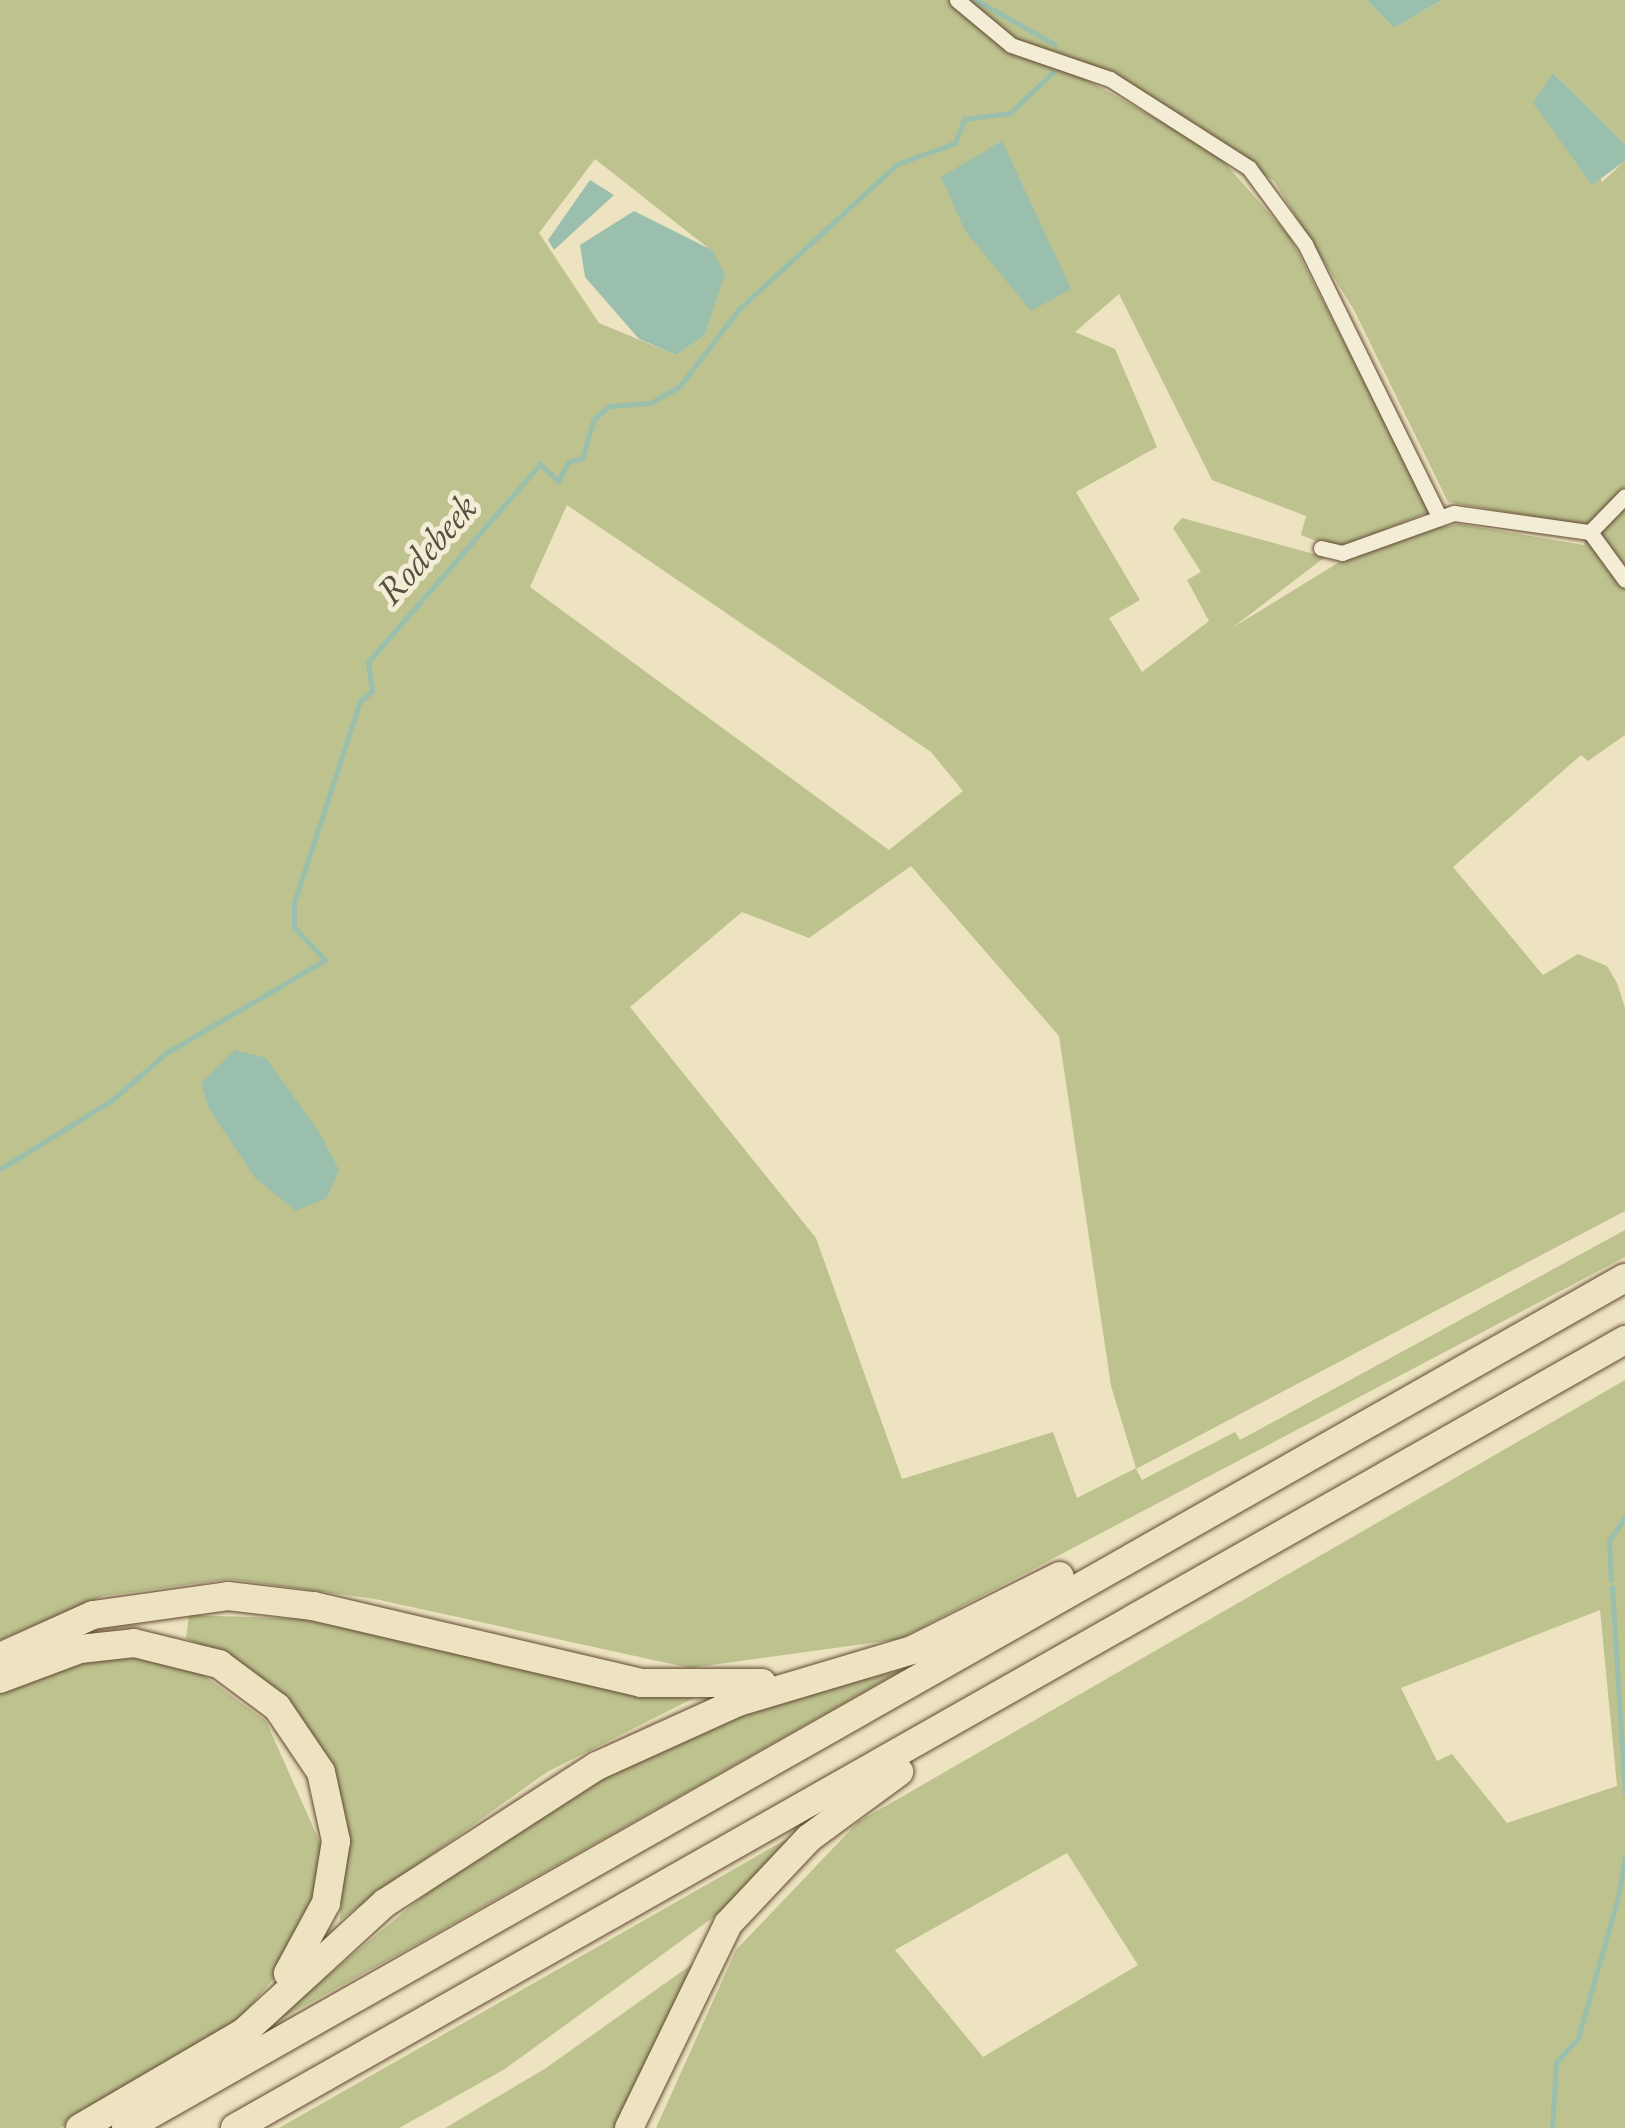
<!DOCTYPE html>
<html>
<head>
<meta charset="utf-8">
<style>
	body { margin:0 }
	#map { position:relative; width:1625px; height:2128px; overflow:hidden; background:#ede3c0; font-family:"EB Garamond",serif }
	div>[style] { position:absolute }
	.green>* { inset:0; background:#bdc28f }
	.water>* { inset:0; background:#9abfac }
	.stream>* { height:5px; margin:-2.5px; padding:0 2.5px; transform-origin:2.5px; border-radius:2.5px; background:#9abfac }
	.roads { filter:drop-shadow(0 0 2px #614832) drop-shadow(0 0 2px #614832) }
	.street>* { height:15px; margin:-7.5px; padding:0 7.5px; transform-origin:7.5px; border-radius:7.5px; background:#f3edd6 }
	.highway>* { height:28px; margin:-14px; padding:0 14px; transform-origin:14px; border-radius:14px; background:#ede3c0 }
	span { translate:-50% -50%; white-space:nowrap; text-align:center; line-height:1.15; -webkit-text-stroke:10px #f3edd6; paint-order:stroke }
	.water-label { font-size:38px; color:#56503e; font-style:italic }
</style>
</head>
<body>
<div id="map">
	<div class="green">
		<i style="clip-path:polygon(evenodd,0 0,1367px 0,1394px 28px,1442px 0,1625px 0,1625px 144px,1553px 73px,1602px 182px,1625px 161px,1625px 735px,1588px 761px,1581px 755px,1453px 867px,1543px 975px,1578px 954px,1607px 966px,1617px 983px,1625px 1008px,1625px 1211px,1136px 1469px,1142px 1480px,1235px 1432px,1240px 1440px,1625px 1230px,1625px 1257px,900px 1639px,690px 1668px,375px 1599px,229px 1579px,103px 1596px,0 1640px,0 0,1113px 74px,1274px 181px,1354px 310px,1448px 502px,1589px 526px,1584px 545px,1459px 524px,1421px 530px,1341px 561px,1232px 628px,1325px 557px,1182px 518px,1173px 528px,1201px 572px,1187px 580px,1209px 621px,1142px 672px,1109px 618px,1140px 600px,1076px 492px,1157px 447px,1115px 349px,1075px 332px,1119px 294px,1212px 480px,1306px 516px,1301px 535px,1336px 549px,1431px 511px,1290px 237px,1215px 152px,1082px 77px,1113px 74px,0 0,595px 159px,712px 251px,704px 336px,676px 355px,599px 323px,539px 233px,595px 159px,0 0,567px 505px,931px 752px,963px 791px,889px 850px,530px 587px,567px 505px,0 0,911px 866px,1059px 1036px,1111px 1386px,1136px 1468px,1077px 1498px,1053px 1432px,902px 1479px,816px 1238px,630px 1007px,742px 912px,809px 938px,911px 866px)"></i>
		<i style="clip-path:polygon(evenodd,1625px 1380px,1625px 2128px,656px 2128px,736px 1950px,858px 1822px,1625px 1380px,1600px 1610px,1617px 1786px,1507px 1823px,1452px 1754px,1437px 1761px,1401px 1688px,1600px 1610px,1625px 1380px,1067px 1853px,1138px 1965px,983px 2057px,895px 1950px,1067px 1853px)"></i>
		<i style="clip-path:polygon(189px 1615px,302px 1619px,694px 1698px,547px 1772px,340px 1920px,345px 1837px,255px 1675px,186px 1638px)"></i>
		<i style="clip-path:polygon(144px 1657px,202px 1674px,266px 1721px,321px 1845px,313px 1898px,289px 1960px,239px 2020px,60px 2128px,0 2128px,0 1688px,69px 1664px)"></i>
		<i style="clip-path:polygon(903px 1670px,417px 1944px,266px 2027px,476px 1852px,620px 1767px,781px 1699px)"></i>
		<i style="clip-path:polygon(806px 1828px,729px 1906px,505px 2069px,399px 2128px,279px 2128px)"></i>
		<i style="clip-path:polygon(695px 1962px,624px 2128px,445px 2128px,546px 2068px)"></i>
	</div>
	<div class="water">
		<i style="clip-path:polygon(1367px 0,1442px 0,1394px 28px)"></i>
		<i style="clip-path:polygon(1553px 73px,1625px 144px,1625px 161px,1592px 185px,1533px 103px)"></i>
		<i style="clip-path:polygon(1002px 141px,1071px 289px,1031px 311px,965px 231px,941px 177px)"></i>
		<i style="clip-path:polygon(590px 180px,614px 195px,554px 250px,548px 240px)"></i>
		<i style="clip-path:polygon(634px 211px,712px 250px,725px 274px,704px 336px,676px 355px,639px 339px,585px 277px,580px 245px)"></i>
		<i style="clip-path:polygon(235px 1050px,266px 1058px,320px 1133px,339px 1170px,327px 1198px,296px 1211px,255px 1178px,209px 1109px,201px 1083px)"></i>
	</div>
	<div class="stream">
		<i style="left:976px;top:0;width:90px;rotate:29.4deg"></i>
		<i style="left:0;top:1169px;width:132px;rotate:-31.6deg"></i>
		<i style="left:112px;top:1100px;width:72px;rotate:-41deg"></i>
		<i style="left:166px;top:1053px;width:184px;rotate:-30.3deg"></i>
		<i style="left:325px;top:960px;width:45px;rotate:-133.2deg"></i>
		<i style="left:294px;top:927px;width:24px;rotate:-90deg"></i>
		<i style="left:294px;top:903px;width:213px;rotate:-71.9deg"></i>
		<i style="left:360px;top:701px;width:16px;rotate:-40deg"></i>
		<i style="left:372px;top:691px;width:29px;rotate:-98deg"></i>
		<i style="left:368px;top:662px;width:262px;rotate:-49deg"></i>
		<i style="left:540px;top:464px;width:25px;rotate:43deg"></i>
		<i style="left:558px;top:481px;width:21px;rotate:-62deg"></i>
		<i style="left:568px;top:462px;width:15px;rotate:-16deg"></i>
		<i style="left:582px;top:458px;width:41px;rotate:-72.9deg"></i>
		<i style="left:594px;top:419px;width:20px;rotate:-41deg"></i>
		<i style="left:609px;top:406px;width:41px;rotate:-4.2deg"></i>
		<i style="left:650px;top:403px;width:33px;rotate:-29deg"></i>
		<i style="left:679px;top:387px;width:98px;rotate:-52.4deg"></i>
		<i style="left:739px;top:309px;width:214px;rotate:-42.5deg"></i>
		<i style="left:897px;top:164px;width:62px;rotate:-19.9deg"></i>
		<i style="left:955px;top:143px;width:26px;rotate:-69deg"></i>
		<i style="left:964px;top:119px;width:46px;rotate:-7.4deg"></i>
		<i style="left:1010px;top:113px;width:59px;rotate:-43.6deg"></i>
		<i style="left:1611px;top:1580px;width:39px;rotate:-93deg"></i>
		<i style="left:1609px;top:1541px;width:29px;rotate:-56deg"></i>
		<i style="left:1612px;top:1587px;width:207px;rotate:86.4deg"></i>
		<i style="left:1618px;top:1897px;width:41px;rotate:-80.1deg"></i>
		<i style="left:1552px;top:2128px;width:66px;rotate:-86.5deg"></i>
		<i style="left:1556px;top:2062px;width:33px;rotate:-47deg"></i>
		<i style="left:1578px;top:2038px;width:142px;rotate:-74.1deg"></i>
	</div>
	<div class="roads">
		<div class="street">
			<i style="left:957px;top:0;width:70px;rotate:39.8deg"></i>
			<i style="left:1011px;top:45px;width:105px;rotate:19deg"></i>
			<i style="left:1110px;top:79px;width:165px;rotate:32.6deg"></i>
			<i style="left:1249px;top:168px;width:94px;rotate:53.6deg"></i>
			<i style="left:1305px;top:244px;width:303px;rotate:63.8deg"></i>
			<i style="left:1590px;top:532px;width:59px;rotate:53.9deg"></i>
			<i style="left:1590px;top:532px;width:50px;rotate:-45.8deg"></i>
			<i style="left:1321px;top:548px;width:22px;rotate:13deg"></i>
			<i style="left:1342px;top:553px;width:119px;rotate:-19.7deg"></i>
			<i style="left:1454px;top:513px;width:137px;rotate:8deg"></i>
		</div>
		<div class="highway">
			<i style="left:0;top:1657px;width:102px;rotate:-24.3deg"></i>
			<i style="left:93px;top:1615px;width:136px;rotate:-8deg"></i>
			<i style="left:228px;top:1596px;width:86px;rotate:6.7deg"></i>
			<i style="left:313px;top:1606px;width:337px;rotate:13.2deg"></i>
			<i style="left:641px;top:1683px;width:121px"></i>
			<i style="left:0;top:1679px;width:85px;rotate:-20.6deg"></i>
			<i style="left:80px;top:1649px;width:54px;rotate:-6.3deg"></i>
			<i style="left:134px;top:1643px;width:88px;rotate:13.9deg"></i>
			<i style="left:219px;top:1664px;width:72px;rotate:36.6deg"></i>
			<i style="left:277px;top:1707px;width:78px;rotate:55.9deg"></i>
			<i style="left:321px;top:1772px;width:71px;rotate:77.7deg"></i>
			<i style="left:336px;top:1841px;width:63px;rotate:99.2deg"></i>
			<i style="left:326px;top:1903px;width:80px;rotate:118.5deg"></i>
			<i style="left:80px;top:2128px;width:190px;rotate:-30.3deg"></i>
			<i style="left:244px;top:2032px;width:191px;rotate:-42.5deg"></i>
			<i style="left:385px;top:1903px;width:252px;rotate:-32.9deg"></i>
			<i style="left:597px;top:1766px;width:155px;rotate:-24.4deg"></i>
			<i style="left:738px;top:1702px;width:182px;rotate:-16.6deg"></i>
			<i style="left:912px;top:1650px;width:165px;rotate:-26.6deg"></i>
			<i style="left:126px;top:2128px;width:1723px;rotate:-29.56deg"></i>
			<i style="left:235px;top:2128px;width:1598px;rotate:-29.55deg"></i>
			<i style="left:629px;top:2128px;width:227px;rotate:-64.1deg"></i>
			<i style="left:728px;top:1924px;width:118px;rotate:-46.7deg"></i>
			<i style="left:809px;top:1838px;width:112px;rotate:-36.3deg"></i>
		</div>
	</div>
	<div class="water-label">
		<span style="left:426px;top:549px;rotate:-49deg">Rodebeek</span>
	</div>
</div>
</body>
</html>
